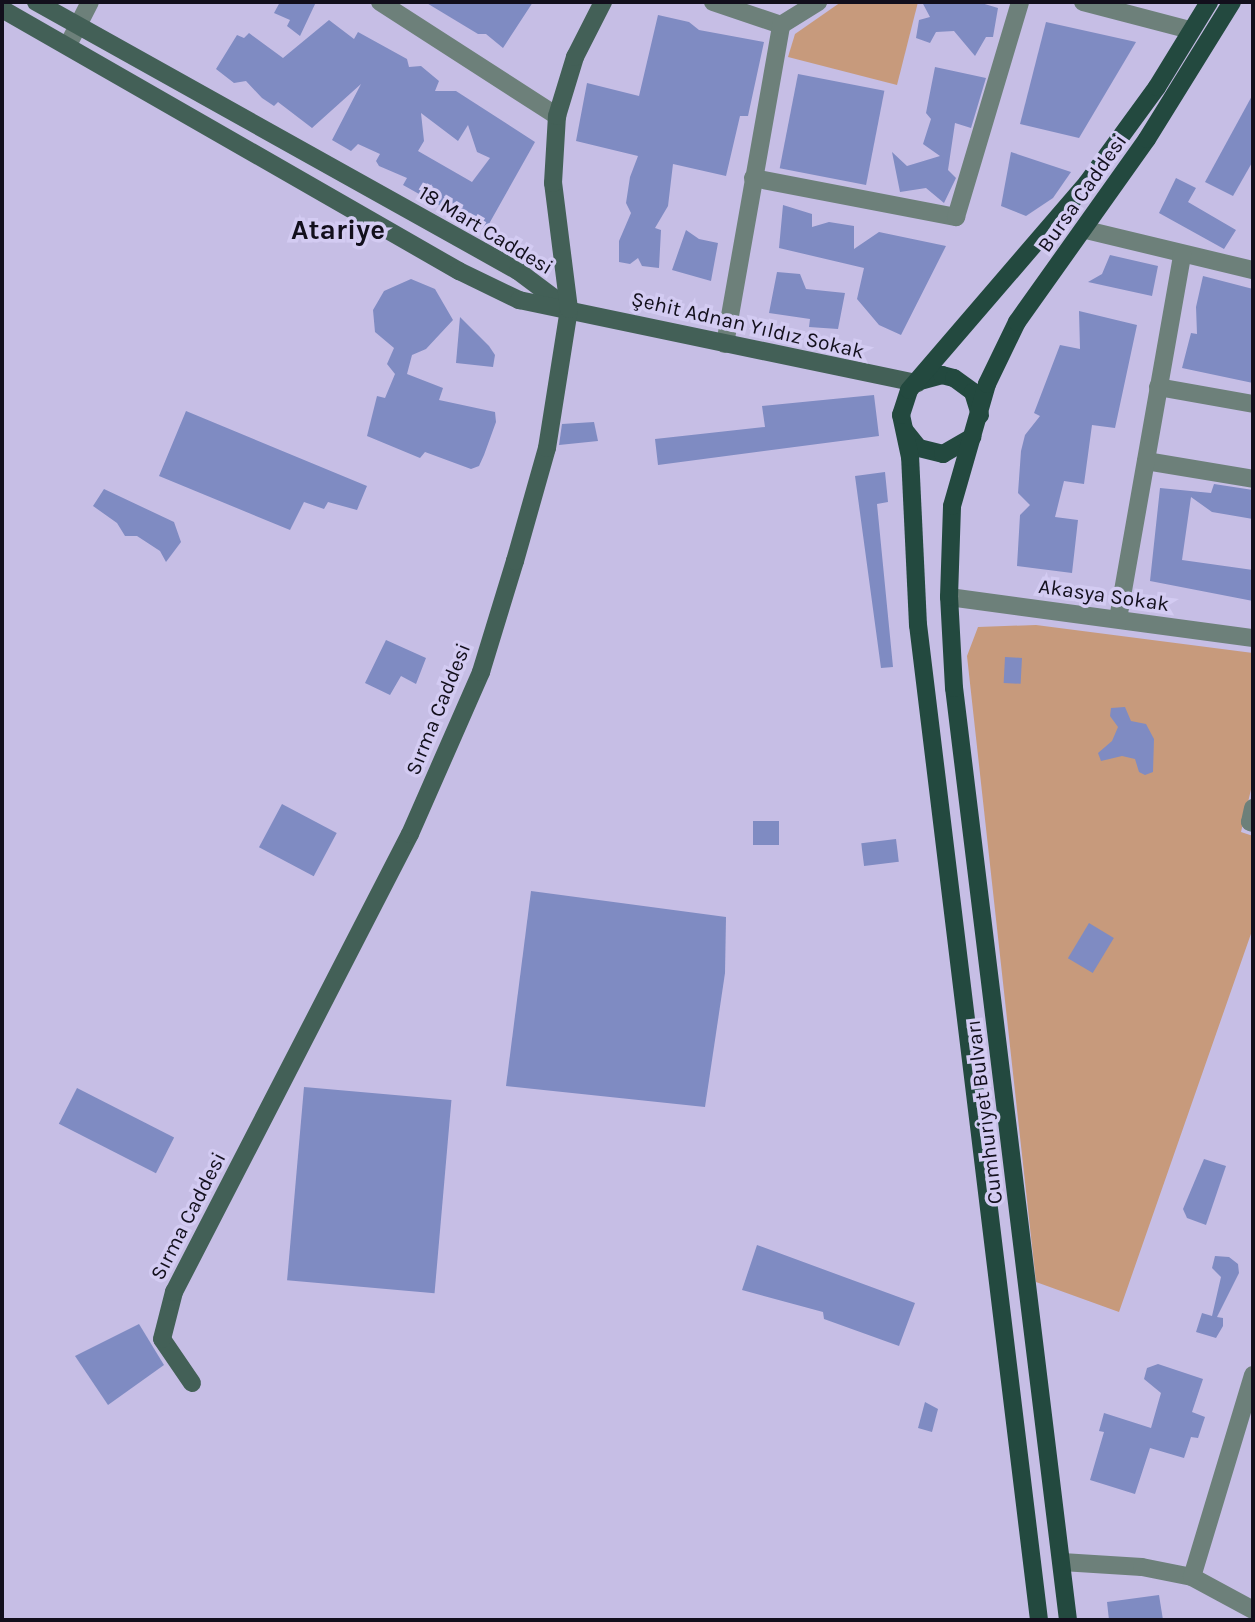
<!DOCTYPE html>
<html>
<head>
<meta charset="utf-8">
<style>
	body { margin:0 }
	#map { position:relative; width:1255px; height:1622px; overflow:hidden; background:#c6bee5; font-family:Karla,sans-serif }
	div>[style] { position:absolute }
	.green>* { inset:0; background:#c79a7c }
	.building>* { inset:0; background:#7f8bc2; transform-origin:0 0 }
	.street>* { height:18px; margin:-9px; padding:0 9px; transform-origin:9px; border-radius:9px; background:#6d807a }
	.secondary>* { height:18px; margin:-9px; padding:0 9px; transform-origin:9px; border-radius:9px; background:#436057 }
	.primary>* { height:18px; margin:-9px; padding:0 9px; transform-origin:9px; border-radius:9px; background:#23493f }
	span { translate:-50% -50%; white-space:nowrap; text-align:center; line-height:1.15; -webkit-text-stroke:7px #d3cbf2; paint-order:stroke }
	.street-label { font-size:21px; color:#120f1c }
	.district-label { font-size:28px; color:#120f1c; font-weight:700 }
	.frame { position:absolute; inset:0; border:4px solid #120f1c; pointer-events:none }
</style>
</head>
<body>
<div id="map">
	<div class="green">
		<i style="clip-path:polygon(841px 2px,918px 2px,897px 85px,788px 57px,795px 34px)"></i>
		<i style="clip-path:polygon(1036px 625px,1253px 653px,1253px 781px,1241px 832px,1253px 836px,1253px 928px,1119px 1312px,1036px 1282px,967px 656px,978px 627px)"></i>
	</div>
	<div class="building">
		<i style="clip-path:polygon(280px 2px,316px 2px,300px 36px,287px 26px,290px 20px,274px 13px)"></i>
		<i style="clip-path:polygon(425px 2px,533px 2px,503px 48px,486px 34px,478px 34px)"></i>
		<i style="clip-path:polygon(922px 2px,978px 2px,998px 8px,993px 37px,986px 37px,975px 56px,954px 31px,936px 32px,930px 43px,916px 38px,919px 20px,930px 17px)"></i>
		<i style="clip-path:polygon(658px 15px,689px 22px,699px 30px,764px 42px,748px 116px,740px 116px,726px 176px,673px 164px,668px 206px,655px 228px,661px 230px,659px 268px,642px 266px,638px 258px,630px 264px,619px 262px,619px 241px,631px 213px,626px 203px,630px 177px,638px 156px,576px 141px,587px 83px,639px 96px)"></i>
		<i style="clip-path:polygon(evenodd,329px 20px,354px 39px,358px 32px,407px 59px,409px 67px,421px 66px,439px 81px,435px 91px,456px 91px,535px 142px,485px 231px,403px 185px,407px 178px,379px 166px,376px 161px,380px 154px,358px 144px,351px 151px,332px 140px,361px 84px,312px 128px,278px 102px,274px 106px,262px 98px,246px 81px,234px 83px,216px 69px,237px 35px,244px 38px,249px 33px,283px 58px,329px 20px,421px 113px,458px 141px,468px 125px,477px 152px,490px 158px,472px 182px,418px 151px,424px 141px,421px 113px)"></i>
		<i style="clip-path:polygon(1046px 22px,1136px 42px,1079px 138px,1020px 124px)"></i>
		<i style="clip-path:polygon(935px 67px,986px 78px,971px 128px,955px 123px,948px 170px,956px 178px,944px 203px,926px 188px,900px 192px,892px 152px,907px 166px,940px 156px,923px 144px,931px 119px,926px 113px)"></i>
		<i style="left:798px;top:74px;width:88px;height:96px;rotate:11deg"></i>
		<i style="clip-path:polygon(1253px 94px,1253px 161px,1233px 196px,1205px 182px)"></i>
		<i style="clip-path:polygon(1011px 152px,1071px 172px,1053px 198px,1026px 216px,1001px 206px)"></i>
		<i style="clip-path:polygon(1176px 178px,1196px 188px,1188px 202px,1236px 230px,1224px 249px,1159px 213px)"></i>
		<i style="clip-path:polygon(783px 205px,812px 214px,812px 227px,829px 222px,854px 226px,854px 249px,879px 232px,946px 246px,901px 335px,879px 325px,857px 299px,864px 268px,779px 248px)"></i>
		<i style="clip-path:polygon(686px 230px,699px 239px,718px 243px,711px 281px,672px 270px)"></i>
		<i style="clip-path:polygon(1110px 255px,1158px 266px,1152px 296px,1088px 282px,1102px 274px)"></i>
		<i style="clip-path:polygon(777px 272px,800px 274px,806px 289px,845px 293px,838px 329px,809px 327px,810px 319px,769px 313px)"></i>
		<i style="clip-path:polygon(1203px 276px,1253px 289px,1253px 383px,1182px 368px,1191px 333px,1197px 334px,1196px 307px)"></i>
		<i style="clip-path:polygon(411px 279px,435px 289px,453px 320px,426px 349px,412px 355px,407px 374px,443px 388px,439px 400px,495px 412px,496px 422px,484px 455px,479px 466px,471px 469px,425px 452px,420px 458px,367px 436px,377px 396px,385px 398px,395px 374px,387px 364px,394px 348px,375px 332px,373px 310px,384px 291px)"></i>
		<i style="clip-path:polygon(1079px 311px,1137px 325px,1115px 428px,1092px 425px,1084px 484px,1064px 481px,1055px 517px,1078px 520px,1072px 573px,1017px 566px,1020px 515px,1030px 505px,1018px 493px,1021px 451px,1025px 435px,1040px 416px,1034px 413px,1060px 345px,1080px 349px)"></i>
		<i style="clip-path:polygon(460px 317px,489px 346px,495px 355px,493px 367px,456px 363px)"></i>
		<i style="clip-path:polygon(874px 395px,879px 436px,658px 465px,655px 439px,765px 427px,762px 406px)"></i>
		<i style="clip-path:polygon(186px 411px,367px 486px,357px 510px,328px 502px,324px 509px,304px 502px,290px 530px,159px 476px)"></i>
		<i style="clip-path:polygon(594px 422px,598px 441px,559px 445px,562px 424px)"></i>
		<i style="clip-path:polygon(885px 472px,888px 502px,877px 504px,893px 667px,881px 668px,855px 476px)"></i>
		<i style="clip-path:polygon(1214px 484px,1253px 490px,1253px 519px,1212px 512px,1191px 497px,1182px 560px,1253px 570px,1253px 601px,1150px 581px,1160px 488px,1211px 493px)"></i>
		<i style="clip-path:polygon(104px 489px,174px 522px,181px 542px,166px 562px,160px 551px,137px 536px,125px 536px,117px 523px,93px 506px)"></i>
		<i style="clip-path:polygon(386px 640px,426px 658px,416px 684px,401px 676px,390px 695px,365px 683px)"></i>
		<i style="left:1005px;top:657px;width:17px;height:26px;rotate:3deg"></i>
		<i style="clip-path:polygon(1125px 707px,1131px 721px,1146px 724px,1154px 739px,1153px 772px,1145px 775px,1139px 772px,1135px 759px,1122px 756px,1101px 761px,1098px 753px,1112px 741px,1118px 727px,1110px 716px,1111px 708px)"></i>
		<i style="left:282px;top:804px;width:62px;height:49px;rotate:28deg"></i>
		<i style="left:753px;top:821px;width:26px;height:24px"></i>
		<i style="left:896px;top:839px;width:23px;height:35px;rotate:83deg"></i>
		<i style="clip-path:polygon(531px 891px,726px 917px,725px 973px,705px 1107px,506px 1086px)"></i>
		<i style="left:1089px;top:923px;width:29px;height:41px;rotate:31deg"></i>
		<i style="left:304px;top:1087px;width:148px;height:194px;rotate:5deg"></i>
		<i style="left:77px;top:1088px;width:109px;height:40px;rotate:27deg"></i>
		<i style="clip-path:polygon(1204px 1159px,1226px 1166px,1206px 1225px,1187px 1218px,1183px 1209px)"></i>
		<i style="clip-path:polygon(757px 1245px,915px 1303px,899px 1346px,824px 1319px,823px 1312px,742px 1290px)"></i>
		<i style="clip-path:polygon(1215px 1256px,1229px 1257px,1238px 1264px,1239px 1273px,1217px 1317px,1223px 1318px,1223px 1326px,1216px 1338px,1196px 1332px,1202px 1313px,1212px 1316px,1221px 1277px,1212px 1268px)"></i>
		<i style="clip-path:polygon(139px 1324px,164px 1365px,108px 1405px,75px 1356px)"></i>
		<i style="clip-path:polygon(1158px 1364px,1203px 1379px,1192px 1412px,1205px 1417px,1198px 1438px,1191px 1437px,1184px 1458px,1150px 1448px,1135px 1494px,1090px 1480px,1104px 1432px,1099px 1431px,1104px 1413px,1151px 1428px,1161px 1393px,1144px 1379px,1147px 1368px)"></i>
		<i style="clip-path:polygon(925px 1402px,938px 1409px,932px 1432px,918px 1428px)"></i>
		<i style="clip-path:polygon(1159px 1595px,1163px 1620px,1109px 1620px,1107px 1602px)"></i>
	</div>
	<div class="street">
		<i style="left:380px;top:2px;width:211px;rotate:32.8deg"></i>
		<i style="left:713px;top:2px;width:72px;rotate:18.7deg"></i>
		<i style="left:1083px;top:2px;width:111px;rotate:14.7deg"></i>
		<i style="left:68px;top:45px;width:48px;rotate:-62.9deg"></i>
		<i style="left:753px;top:178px;width:207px;rotate:10.9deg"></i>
		<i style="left:956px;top:217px;width:224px;rotate:-73.4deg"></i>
		<i style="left:1086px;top:230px;width:172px;rotate:13.5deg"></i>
		<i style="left:725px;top:344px;width:324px;rotate:-80deg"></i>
		<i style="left:781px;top:25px;width:44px;rotate:-31.9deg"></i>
		<i style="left:1158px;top:387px;width:97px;rotate:10.1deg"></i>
		<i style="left:1146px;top:461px;width:109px;rotate:9.5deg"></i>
		<i style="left:949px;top:597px;width:307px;rotate:7.7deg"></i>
		<i style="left:1118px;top:619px;width:370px;rotate:-80deg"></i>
		<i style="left:1253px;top:808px;width:14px;rotate:102deg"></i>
		<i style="left:1250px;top:822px;width:3px;rotate:18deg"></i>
		<i style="left:1062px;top:1562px;width:80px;rotate:3.6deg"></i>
		<i style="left:1142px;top:1567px;width:51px;rotate:11.3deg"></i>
		<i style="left:1192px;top:1577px;width:69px;rotate:28.4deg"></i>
		<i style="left:1192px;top:1577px;width:211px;rotate:-73.2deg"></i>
	</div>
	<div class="secondary">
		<i style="left:36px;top:2px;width:552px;rotate:29.17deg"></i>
		<i style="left:518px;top:271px;width:60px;rotate:36.9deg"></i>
		<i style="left:2px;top:9px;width:527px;rotate:29.83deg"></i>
		<i style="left:459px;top:271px;width:67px;rotate:25.8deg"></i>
		<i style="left:519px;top:300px;width:407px;rotate:11.8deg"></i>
		<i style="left:192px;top:1383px;width:53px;rotate:-124.3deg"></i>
		<i style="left:162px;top:1339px;width:49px;rotate:-75.7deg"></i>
		<i style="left:174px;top:1292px;width:515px;rotate:-62.74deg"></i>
		<i style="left:410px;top:834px;width:177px;rotate:-66.3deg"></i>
		<i style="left:481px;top:672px;width:116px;rotate:-73deg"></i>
		<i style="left:515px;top:561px;width:117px;rotate:-74.2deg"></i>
		<i style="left:547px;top:448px;width:141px;rotate:-81deg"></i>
		<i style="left:569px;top:309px;width:127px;rotate:-97.2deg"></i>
		<i style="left:553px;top:183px;width:67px;rotate:-86.6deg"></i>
		<i style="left:557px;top:116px;width:62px;rotate:-73deg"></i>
		<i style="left:575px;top:57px;width:62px;rotate:-63deg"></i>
	</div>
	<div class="primary">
		<i style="left:920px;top:381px;width:23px;rotate:-15deg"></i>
		<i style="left:942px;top:375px;width:12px;rotate:14deg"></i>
		<i style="left:954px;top:378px;width:24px;rotate:36deg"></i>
		<i style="left:973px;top:392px;width:24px;rotate:73deg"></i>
		<i style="left:905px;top:431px;width:22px;rotate:51deg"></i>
		<i style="left:919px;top:448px;width:25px;rotate:14deg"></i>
		<i style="left:943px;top:454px;width:34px;rotate:-30deg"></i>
		<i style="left:1039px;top:1620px;width:1002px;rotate:-96.93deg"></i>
		<i style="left:918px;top:625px;width:168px;rotate:-92.7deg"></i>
		<i style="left:910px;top:457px;width:43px;rotate:-102.1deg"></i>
		<i style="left:901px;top:415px;width:26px;rotate:-72deg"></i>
		<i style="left:909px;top:390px;width:273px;rotate:-49.3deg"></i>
		<i style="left:1087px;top:183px;width:119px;rotate:-53.9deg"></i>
		<i style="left:1157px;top:87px;width:100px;rotate:-58.5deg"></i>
		<i style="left:1068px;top:1620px;width:939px;rotate:-96.97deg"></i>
		<i style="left:954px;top:688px;width:91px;rotate:-93.1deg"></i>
		<i style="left:949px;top:597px;width:91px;rotate:-88.1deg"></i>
		<i style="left:952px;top:506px;width:127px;rotate:-74deg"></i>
		<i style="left:987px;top:384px;width:69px;rotate:-64.2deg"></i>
		<i style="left:1017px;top:322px;width:224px;rotate:-54.6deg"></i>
		<i style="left:1147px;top:139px;width:161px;rotate:-58.2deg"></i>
	</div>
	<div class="street-label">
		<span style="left:1082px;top:193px;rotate:-55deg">Bursa Caddesi</span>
		<span style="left:486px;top:230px;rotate:31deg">18 Mart Caddesi</span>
		<span style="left:748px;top:325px;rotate:13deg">Şehit Adnan Yıldız Sokak</span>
		<span style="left:1104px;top:595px;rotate:8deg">Akasya Sokak</span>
		<span style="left:438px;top:709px;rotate:-68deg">Sırma Caddesi</span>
		<span style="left:984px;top:1112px;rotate:-97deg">Cumhuriyet Bulvarı</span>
		<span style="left:188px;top:1216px;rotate:-63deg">Sırma Caddesi</span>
	</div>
	<div class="district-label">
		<span style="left:338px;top:230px">Atariye</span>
	</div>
	<div class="frame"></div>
</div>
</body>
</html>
